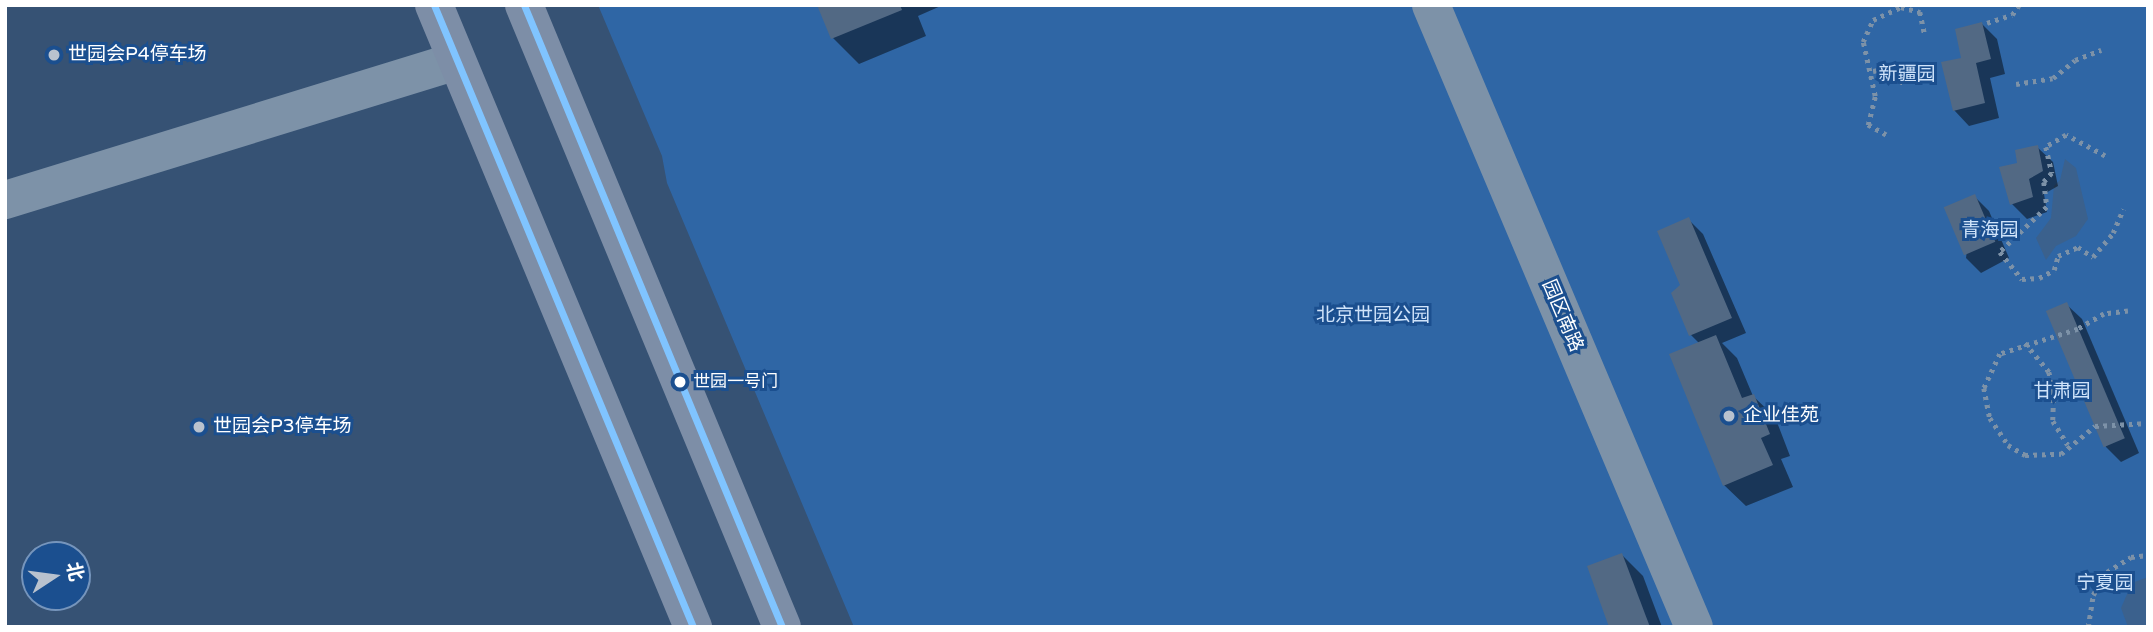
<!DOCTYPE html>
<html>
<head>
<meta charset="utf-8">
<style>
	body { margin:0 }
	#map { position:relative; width:2153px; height:632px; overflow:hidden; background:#365274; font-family:"Varela Round","Noto Sans SC",sans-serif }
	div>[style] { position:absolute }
	.green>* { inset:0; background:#2f66a5 }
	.water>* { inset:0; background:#3b618d }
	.shadow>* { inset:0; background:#0007 }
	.building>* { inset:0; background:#526984; transform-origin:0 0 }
	.path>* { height:4.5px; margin-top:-2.25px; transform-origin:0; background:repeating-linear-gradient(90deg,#7d92a8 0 3.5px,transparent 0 8.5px) }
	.tertiary>* { height:38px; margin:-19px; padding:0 19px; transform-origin:19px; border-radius:19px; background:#7d92a8 }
	.primary>* { height:38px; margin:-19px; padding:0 19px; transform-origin:19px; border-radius:19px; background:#7d8ea7 }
	.bus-1>* { height:7px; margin:-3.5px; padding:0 3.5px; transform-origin:3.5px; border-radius:3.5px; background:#80c4ff }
	.dots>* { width:19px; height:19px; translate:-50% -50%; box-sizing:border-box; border:4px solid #1b4f8f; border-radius:50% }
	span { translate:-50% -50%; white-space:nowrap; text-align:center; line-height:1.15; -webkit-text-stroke:6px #1b4f8f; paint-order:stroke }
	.bus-label { font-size:17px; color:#fff }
	.left { translate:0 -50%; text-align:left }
	.poi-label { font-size:19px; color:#fff }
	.park-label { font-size:19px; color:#cfe3fa }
	.street-label { font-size:19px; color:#fff }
	.frame { position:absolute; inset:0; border:7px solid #fff; pointer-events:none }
	.north { position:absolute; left:21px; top:541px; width:70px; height:70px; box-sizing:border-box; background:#1b4f8f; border:2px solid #7695bc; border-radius:50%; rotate:77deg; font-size:19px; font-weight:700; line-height:28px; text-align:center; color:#fff }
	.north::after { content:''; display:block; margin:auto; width:24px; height:32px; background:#b9c2ce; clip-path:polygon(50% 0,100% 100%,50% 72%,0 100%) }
</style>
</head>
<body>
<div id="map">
	<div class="green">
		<i style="clip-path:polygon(598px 5px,2148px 5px,2148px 627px,854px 627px,667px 183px,662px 156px)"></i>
	</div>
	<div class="water">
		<i style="clip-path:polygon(2065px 159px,2076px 168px,2088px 219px,2076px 236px,2056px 246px,2046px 260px,2036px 238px,2051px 218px,2054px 186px,2060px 180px)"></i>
		<i style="clip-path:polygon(2148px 577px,2148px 626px,2128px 627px,2121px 608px,2132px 583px)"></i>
	</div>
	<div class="shadow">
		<i style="clip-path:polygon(819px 5px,943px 5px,918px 16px,926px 36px,859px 64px,833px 38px)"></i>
		<i style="clip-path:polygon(1982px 24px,1997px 39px,2005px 74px,1990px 78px,1999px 118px,1969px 126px,1954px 110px,1963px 59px)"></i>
		<i style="clip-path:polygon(2037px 147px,2053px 162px,2058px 186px,2044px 194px,2047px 212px,2027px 219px,2012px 204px,2019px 164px)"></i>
		<i style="clip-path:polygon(1974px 196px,1989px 211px,2009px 258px,1981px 273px,1966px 258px)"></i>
		<i style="clip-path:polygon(1688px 219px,1703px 234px,1746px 333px,1722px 343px,1737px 358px,1753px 396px,1775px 417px,1790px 456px,1781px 459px,1793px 487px,1746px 506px,1724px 485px,1700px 344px,1691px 335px,1682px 286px)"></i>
		<i style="clip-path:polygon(2066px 304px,2082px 319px,2139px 453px,2121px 462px,2106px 447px)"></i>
		<i style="clip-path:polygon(1622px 555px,1643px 576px,1662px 627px,1611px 627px)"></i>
	</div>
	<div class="building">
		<i style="clip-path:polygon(817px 5px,900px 5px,902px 10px,831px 39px)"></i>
		<i style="clip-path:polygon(1982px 22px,1991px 59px,1976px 63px,1985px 103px,1953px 111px,1941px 62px,1961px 58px,1955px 29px)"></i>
		<i style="clip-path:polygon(2038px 145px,2043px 171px,2029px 179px,2033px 197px,2010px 205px,1999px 167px,2017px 163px,2015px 150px)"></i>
		<i style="left:1975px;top:194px;width:52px;height:34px;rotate:67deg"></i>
		<i style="clip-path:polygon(1689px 217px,1732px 318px,1689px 336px,1671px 293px,1680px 285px,1657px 231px)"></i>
		<i style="left:2067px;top:302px;width:148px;height:23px;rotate:67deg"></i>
		<i style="clip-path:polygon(1716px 335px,1742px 398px,1754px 394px,1770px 434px,1761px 438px,1773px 465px,1723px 486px,1669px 354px)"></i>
		<i style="clip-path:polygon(1622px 553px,1650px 627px,1609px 627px,1587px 566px)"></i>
	</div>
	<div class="path">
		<i style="left:1987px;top:23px;width:26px;rotate:-18deg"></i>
		<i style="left:2012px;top:15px;width:12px;rotate:-55deg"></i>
		<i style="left:1873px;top:71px;width:16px;rotate:-11deg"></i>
		<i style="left:1889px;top:68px;width:22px;rotate:47deg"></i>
		<i style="left:2016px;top:84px;width:37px;rotate:-9deg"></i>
		<i style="left:2053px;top:78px;width:28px;rotate:-39deg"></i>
		<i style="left:2075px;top:60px;width:28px;rotate:-21deg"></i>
		<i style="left:1886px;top:135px;width:21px;rotate:-151deg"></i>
		<i style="left:1868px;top:125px;width:30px;rotate:-76deg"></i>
		<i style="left:1875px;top:96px;width:55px;rotate:-102.5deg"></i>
		<i style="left:1863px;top:42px;width:24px;rotate:-66deg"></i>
		<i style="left:1873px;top:20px;width:31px;rotate:-25deg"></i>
		<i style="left:1901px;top:7px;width:20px;rotate:15deg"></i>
		<i style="left:1920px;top:12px;width:25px;rotate:78deg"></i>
		<i style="left:2105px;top:156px;width:44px;rotate:-151.7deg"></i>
		<i style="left:2066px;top:135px;width:23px;rotate:149deg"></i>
		<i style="left:2046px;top:147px;width:27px;rotate:77deg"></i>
		<i style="left:2052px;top:173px;width:12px;rotate:132deg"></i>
		<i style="left:2044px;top:182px;width:25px;rotate:83deg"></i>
		<i style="left:2047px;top:207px;width:65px;rotate:136.2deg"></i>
		<i style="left:2000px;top:252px;width:35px;rotate:51deg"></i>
		<i style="left:2022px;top:279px;width:17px;rotate:-3deg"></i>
		<i style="left:2039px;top:278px;width:17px;rotate:-28deg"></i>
		<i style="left:2054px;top:270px;width:15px;rotate:-74deg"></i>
		<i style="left:2058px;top:256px;width:22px;rotate:-24deg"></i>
		<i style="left:2078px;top:247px;width:18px;rotate:34deg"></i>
		<i style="left:2093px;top:257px;width:31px;rotate:-50deg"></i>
		<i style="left:2113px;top:233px;width:26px;rotate:-67deg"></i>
		<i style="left:2128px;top:311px;width:24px;rotate:173deg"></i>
		<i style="left:2104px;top:314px;width:30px;rotate:150deg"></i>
		<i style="left:2078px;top:329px;width:82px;rotate:162.2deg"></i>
		<i style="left:2000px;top:354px;width:38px;rotate:115deg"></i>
		<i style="left:1984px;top:388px;width:31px;rotate:79deg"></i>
		<i style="left:1990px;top:418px;width:32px;rotate:56deg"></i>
		<i style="left:2008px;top:445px;width:20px;rotate:30deg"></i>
		<i style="left:2025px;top:455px;width:36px;rotate:-2deg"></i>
		<i style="left:2061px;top:454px;width:44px;rotate:-39.5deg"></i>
		<i style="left:2095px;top:426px;width:53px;rotate:-3.2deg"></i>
		<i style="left:2025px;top:343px;width:38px;rotate:50deg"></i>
		<i style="left:2049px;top:372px;width:20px;rotate:75deg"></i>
		<i style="left:2054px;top:391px;width:30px;rotate:92deg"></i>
		<i style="left:2053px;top:421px;width:28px;rotate:58deg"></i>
		<i style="left:2088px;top:627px;width:32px;rotate:-81deg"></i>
		<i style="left:2093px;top:595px;width:27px;rotate:-59deg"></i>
		<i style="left:2107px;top:572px;width:28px;rotate:-32deg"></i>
		<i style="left:2131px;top:557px;width:17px;rotate:-7deg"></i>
	</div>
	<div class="tertiary">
		<i style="left:1431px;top:5px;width:675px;rotate:67.08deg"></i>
		<i style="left:5px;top:200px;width:472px;rotate:-17.1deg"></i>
	</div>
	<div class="primary">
		<i style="left:434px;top:5px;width:674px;rotate:67.39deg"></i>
		<i style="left:524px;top:5px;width:673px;rotate:67.47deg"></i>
	</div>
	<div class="bus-1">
		<i style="left:434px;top:5px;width:674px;rotate:67.39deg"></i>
		<i style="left:524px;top:5px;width:673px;rotate:67.47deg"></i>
	</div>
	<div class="dots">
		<i style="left:54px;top:55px;background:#b9c2ce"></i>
		<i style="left:680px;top:382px;background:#fff"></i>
		<i style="left:1729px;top:416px;background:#b9c2ce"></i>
		<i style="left:199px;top:427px;background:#b9c2ce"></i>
	</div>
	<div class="bus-label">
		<span class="left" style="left:693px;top:382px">世园一号门</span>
	</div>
	<div class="poi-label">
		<span class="left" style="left:68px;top:55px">世园会P4停车场</span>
		<span class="left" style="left:1743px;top:416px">企业佳苑</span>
		<span class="left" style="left:213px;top:427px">世园会P3停车场</span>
	</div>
	<div class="park-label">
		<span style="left:1907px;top:75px">新疆园</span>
		<span style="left:1990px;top:231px">青海园</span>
		<span style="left:1373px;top:316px">北京世园公园</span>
		<span style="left:2062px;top:392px">甘肃园</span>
		<span style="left:2105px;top:584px">宁夏园</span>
	</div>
	<div class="street-label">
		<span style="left:1562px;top:316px;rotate:67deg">园区南路</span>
	</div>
	<div class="frame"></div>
	<div class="north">北</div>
</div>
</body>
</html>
